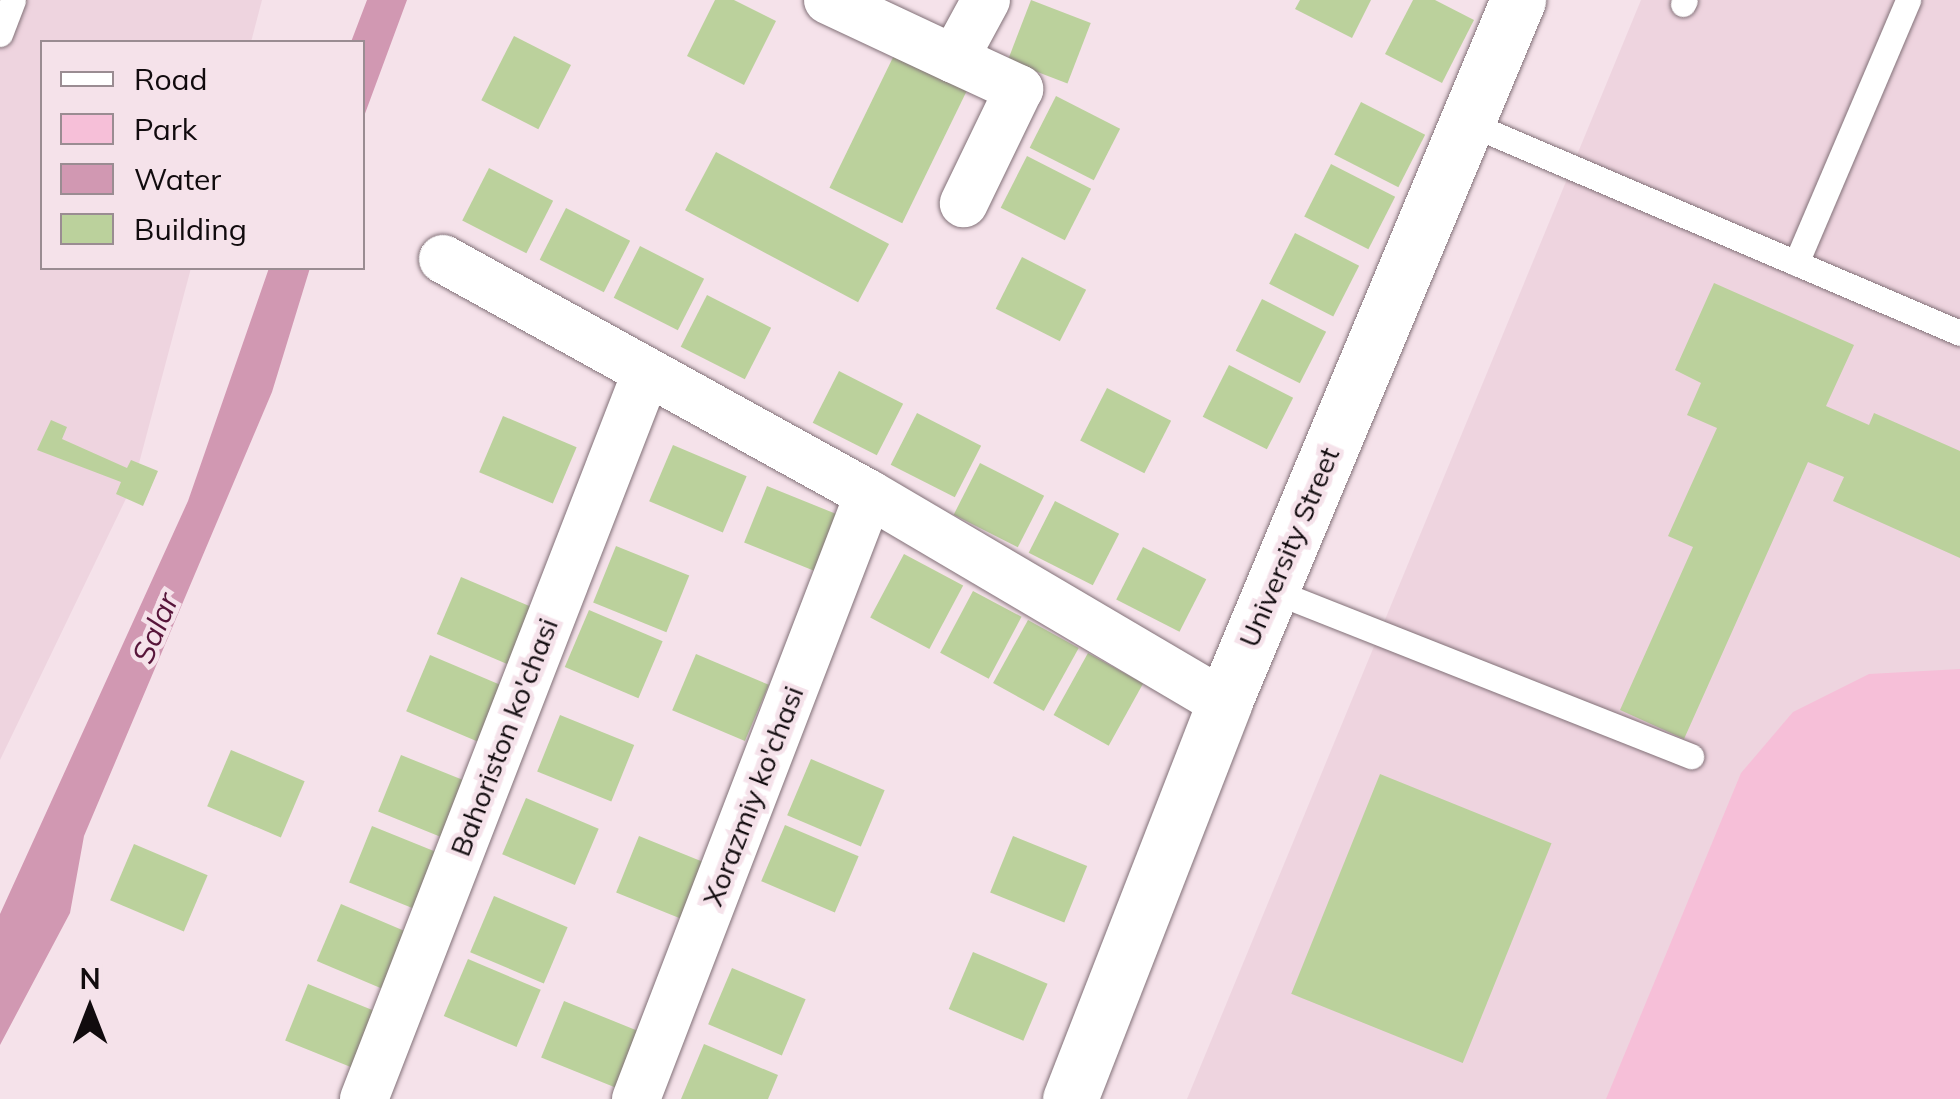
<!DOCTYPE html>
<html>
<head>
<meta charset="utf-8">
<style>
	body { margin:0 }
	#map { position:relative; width:1960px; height:1099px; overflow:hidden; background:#f5e2ea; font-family:Mulish,sans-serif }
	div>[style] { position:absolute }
	.built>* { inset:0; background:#eed4df }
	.green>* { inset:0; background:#f6bfd8 }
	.water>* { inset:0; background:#d198b2 }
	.building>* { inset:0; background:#bbd19c; transform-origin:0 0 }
	.roads { filter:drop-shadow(0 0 2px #827178) drop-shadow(0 0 2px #827178) }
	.lane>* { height:25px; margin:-12.5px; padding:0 12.5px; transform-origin:12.5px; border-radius:12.5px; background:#fff }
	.street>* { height:48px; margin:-24px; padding:0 24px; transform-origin:24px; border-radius:24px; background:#fff }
	.secondary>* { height:55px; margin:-27.5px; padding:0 27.5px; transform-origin:27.5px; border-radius:27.5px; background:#fff }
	span { translate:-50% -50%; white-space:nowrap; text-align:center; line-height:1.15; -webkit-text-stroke:9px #f5e2ea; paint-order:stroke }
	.street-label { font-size:28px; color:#110b0e }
	.water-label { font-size:30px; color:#57153a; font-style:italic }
	.legend { position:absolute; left:40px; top:40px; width:325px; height:230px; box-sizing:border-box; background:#f5e2ea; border:2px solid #9a8c92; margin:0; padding:12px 18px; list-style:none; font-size:30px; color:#110b0e }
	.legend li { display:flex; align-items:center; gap:20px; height:50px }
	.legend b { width:50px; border:2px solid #9a8c92 }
	.north { position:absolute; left:40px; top:959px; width:100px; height:100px; -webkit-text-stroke:8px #f5e2ea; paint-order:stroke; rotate:0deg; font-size:28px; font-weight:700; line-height:40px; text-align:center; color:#110b0e }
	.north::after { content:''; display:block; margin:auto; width:35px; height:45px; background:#110b0e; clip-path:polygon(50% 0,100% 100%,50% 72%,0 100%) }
</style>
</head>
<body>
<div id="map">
	<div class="built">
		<i style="clip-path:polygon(0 0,262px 0,251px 42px,42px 42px,42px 268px,191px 268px,134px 482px,0 760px)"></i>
		<i style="clip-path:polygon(1641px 0,1960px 0,1960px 1099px,1187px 1099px)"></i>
	</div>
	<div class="green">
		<i style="clip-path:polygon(1960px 669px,1960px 1099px,1606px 1099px,1741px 773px,1793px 712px,1869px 674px)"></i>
	</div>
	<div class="water">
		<i style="clip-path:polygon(367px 0,407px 0,363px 119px,362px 42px,351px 42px)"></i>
		<i style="clip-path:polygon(269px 268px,310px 268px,272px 392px,84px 836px,70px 913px,0 1045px,0 914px,188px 501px)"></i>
	</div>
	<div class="building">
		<i style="clip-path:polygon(715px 0,734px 0,776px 21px,744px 85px,687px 56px)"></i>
		<i style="left:1031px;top:0;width:64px;height:65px;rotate:21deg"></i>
		<i style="clip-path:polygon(1300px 0,1371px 0,1352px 38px,1295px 9px)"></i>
		<i style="clip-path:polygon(1413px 0,1435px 0,1474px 20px,1442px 83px,1385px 54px)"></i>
		<i style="left:514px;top:36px;width:64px;height:72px;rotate:27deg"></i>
		<i style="left:900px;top:43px;width:81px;height:161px;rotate:26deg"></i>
		<i style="left:1056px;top:96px;width:72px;height:58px;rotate:27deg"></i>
		<i style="left:1361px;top:102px;width:72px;height:59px;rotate:27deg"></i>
		<i style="left:716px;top:152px;width:196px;height:66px;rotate:28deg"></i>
		<i style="left:1027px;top:156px;width:72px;height:58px;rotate:27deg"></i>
		<i style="left:1331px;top:164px;width:72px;height:59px;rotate:27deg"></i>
		<i style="left:489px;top:168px;width:72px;height:59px;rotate:27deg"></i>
		<i style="left:566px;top:208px;width:72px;height:58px;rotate:27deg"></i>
		<i style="left:1295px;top:233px;width:72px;height:57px;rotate:27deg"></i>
		<i style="left:640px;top:246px;width:72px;height:58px;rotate:27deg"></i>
		<i style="left:1022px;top:257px;width:72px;height:58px;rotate:27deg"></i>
		<i style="clip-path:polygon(1714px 283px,1854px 345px,1826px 406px,1869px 425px,1874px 413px,1960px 451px,1960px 558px,1833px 501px,1844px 477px,1808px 462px,1684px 739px,1620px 710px,1693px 547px,1668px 536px,1717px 428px,1687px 415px,1701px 383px,1675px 370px)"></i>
		<i style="left:707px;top:295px;width:72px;height:58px;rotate:27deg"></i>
		<i style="left:1262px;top:299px;width:72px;height:58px;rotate:27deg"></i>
		<i style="left:1229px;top:365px;width:72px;height:58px;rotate:27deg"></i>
		<i style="left:839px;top:371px;width:72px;height:58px;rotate:27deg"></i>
		<i style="left:1107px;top:388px;width:72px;height:59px;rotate:27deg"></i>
		<i style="left:917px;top:413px;width:72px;height:58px;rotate:27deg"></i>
		<i style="left:503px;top:416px;width:80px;height:61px;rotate:23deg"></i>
		<i style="clip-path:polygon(51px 420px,67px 427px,62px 439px,127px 468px,131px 460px,158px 471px,143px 506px,116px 494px,121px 482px,37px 450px)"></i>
		<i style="left:673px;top:445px;width:80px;height:61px;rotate:23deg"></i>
		<i style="left:980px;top:463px;width:72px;height:58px;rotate:27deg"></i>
		<i style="left:767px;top:486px;width:80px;height:61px;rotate:22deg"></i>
		<i style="left:1055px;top:501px;width:72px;height:58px;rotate:27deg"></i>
		<i style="left:616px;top:546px;width:79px;height:61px;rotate:22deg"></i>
		<i style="left:1143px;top:547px;width:71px;height:59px;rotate:27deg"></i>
		<i style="left:904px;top:554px;width:67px;height:72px;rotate:28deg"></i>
		<i style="left:461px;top:577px;width:80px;height:62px;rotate:23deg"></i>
		<i style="left:973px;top:591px;width:55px;height:70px;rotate:28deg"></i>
		<i style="left:589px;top:610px;width:80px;height:62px;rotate:23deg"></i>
		<i style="left:1028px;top:620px;width:58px;height:72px;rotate:29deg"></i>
		<i style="left:1088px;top:653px;width:63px;height:71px;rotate:29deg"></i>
		<i style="left:696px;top:654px;width:79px;height:61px;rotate:23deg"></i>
		<i style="left:430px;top:655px;width:80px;height:61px;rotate:23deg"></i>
		<i style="left:560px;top:715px;width:80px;height:61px;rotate:22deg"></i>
		<i style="left:231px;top:750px;width:80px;height:61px;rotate:23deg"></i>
		<i style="left:401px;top:755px;width:79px;height:61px;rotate:22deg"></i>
		<i style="left:811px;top:759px;width:80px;height:61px;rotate:23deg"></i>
		<i style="left:1380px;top:774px;width:185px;height:237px;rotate:22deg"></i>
		<i style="left:526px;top:798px;width:79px;height:61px;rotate:23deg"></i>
		<i style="left:785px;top:825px;width:80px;height:61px;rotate:23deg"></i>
		<i style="left:372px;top:826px;width:80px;height:61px;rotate:22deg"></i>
		<i style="left:639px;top:836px;width:80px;height:61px;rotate:22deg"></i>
		<i style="left:1013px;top:836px;width:80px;height:61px;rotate:22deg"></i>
		<i style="left:134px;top:844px;width:80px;height:61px;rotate:23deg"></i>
		<i style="left:494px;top:896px;width:80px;height:61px;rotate:23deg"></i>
		<i style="left:341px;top:904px;width:80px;height:62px;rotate:23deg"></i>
		<i style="left:973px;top:952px;width:81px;height:62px;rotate:23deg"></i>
		<i style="left:468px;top:959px;width:79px;height:62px;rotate:23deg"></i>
		<i style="left:732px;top:968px;width:80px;height:61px;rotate:23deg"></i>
		<i style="left:308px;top:984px;width:80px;height:61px;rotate:22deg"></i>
		<i style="left:564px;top:1001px;width:80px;height:61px;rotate:22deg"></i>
		<i style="clip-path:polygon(704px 1044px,778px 1075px,768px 1099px,681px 1099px)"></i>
	</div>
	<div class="roads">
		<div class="lane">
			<i style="left:1683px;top:4px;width:4px;rotate:-63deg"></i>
			<i style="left:0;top:34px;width:36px;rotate:-69deg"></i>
			<i style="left:1466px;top:122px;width:537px;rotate:23.13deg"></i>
			<i style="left:1796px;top:263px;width:286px;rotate:-66.9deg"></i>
			<i style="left:1271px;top:590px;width:452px;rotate:21.6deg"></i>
		</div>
		<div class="street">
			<i style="left:828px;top:0;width:139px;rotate:25.1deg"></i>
			<i style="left:954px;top:59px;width:67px;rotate:-61.5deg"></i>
			<i style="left:954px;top:59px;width:72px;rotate:24.8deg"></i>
			<i style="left:1019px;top:89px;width:127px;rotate:115.8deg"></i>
			<i style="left:443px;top:259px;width:487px;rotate:28.9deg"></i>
			<i style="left:869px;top:494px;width:412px;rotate:30.5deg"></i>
			<i style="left:364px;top:1099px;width:776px;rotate:-68.76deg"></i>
			<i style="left:636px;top:1099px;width:648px;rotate:-68.94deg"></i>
		</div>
		<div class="secondary">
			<i style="left:1070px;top:1099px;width:425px;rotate:-68.7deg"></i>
			<i style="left:1224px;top:703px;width:762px;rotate:-67.3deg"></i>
		</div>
	</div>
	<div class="street-label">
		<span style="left:1289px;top:547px;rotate:-67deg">University Street</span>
		<span style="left:504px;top:737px;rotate:-69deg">Bahoriston ko'chasi</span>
		<span style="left:753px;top:796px;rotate:-69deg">Xorazmiy ko'chasi</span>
	</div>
	<div class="water-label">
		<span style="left:155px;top:628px;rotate:-67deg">Salar</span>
	</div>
	<ul class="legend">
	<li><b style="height:12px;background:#fff"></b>Road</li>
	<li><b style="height:28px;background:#f6bfd8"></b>Park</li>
	<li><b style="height:28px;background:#d198b2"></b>Water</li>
	<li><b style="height:28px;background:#bbd19c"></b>Building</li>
	</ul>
	<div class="north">N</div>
</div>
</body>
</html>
